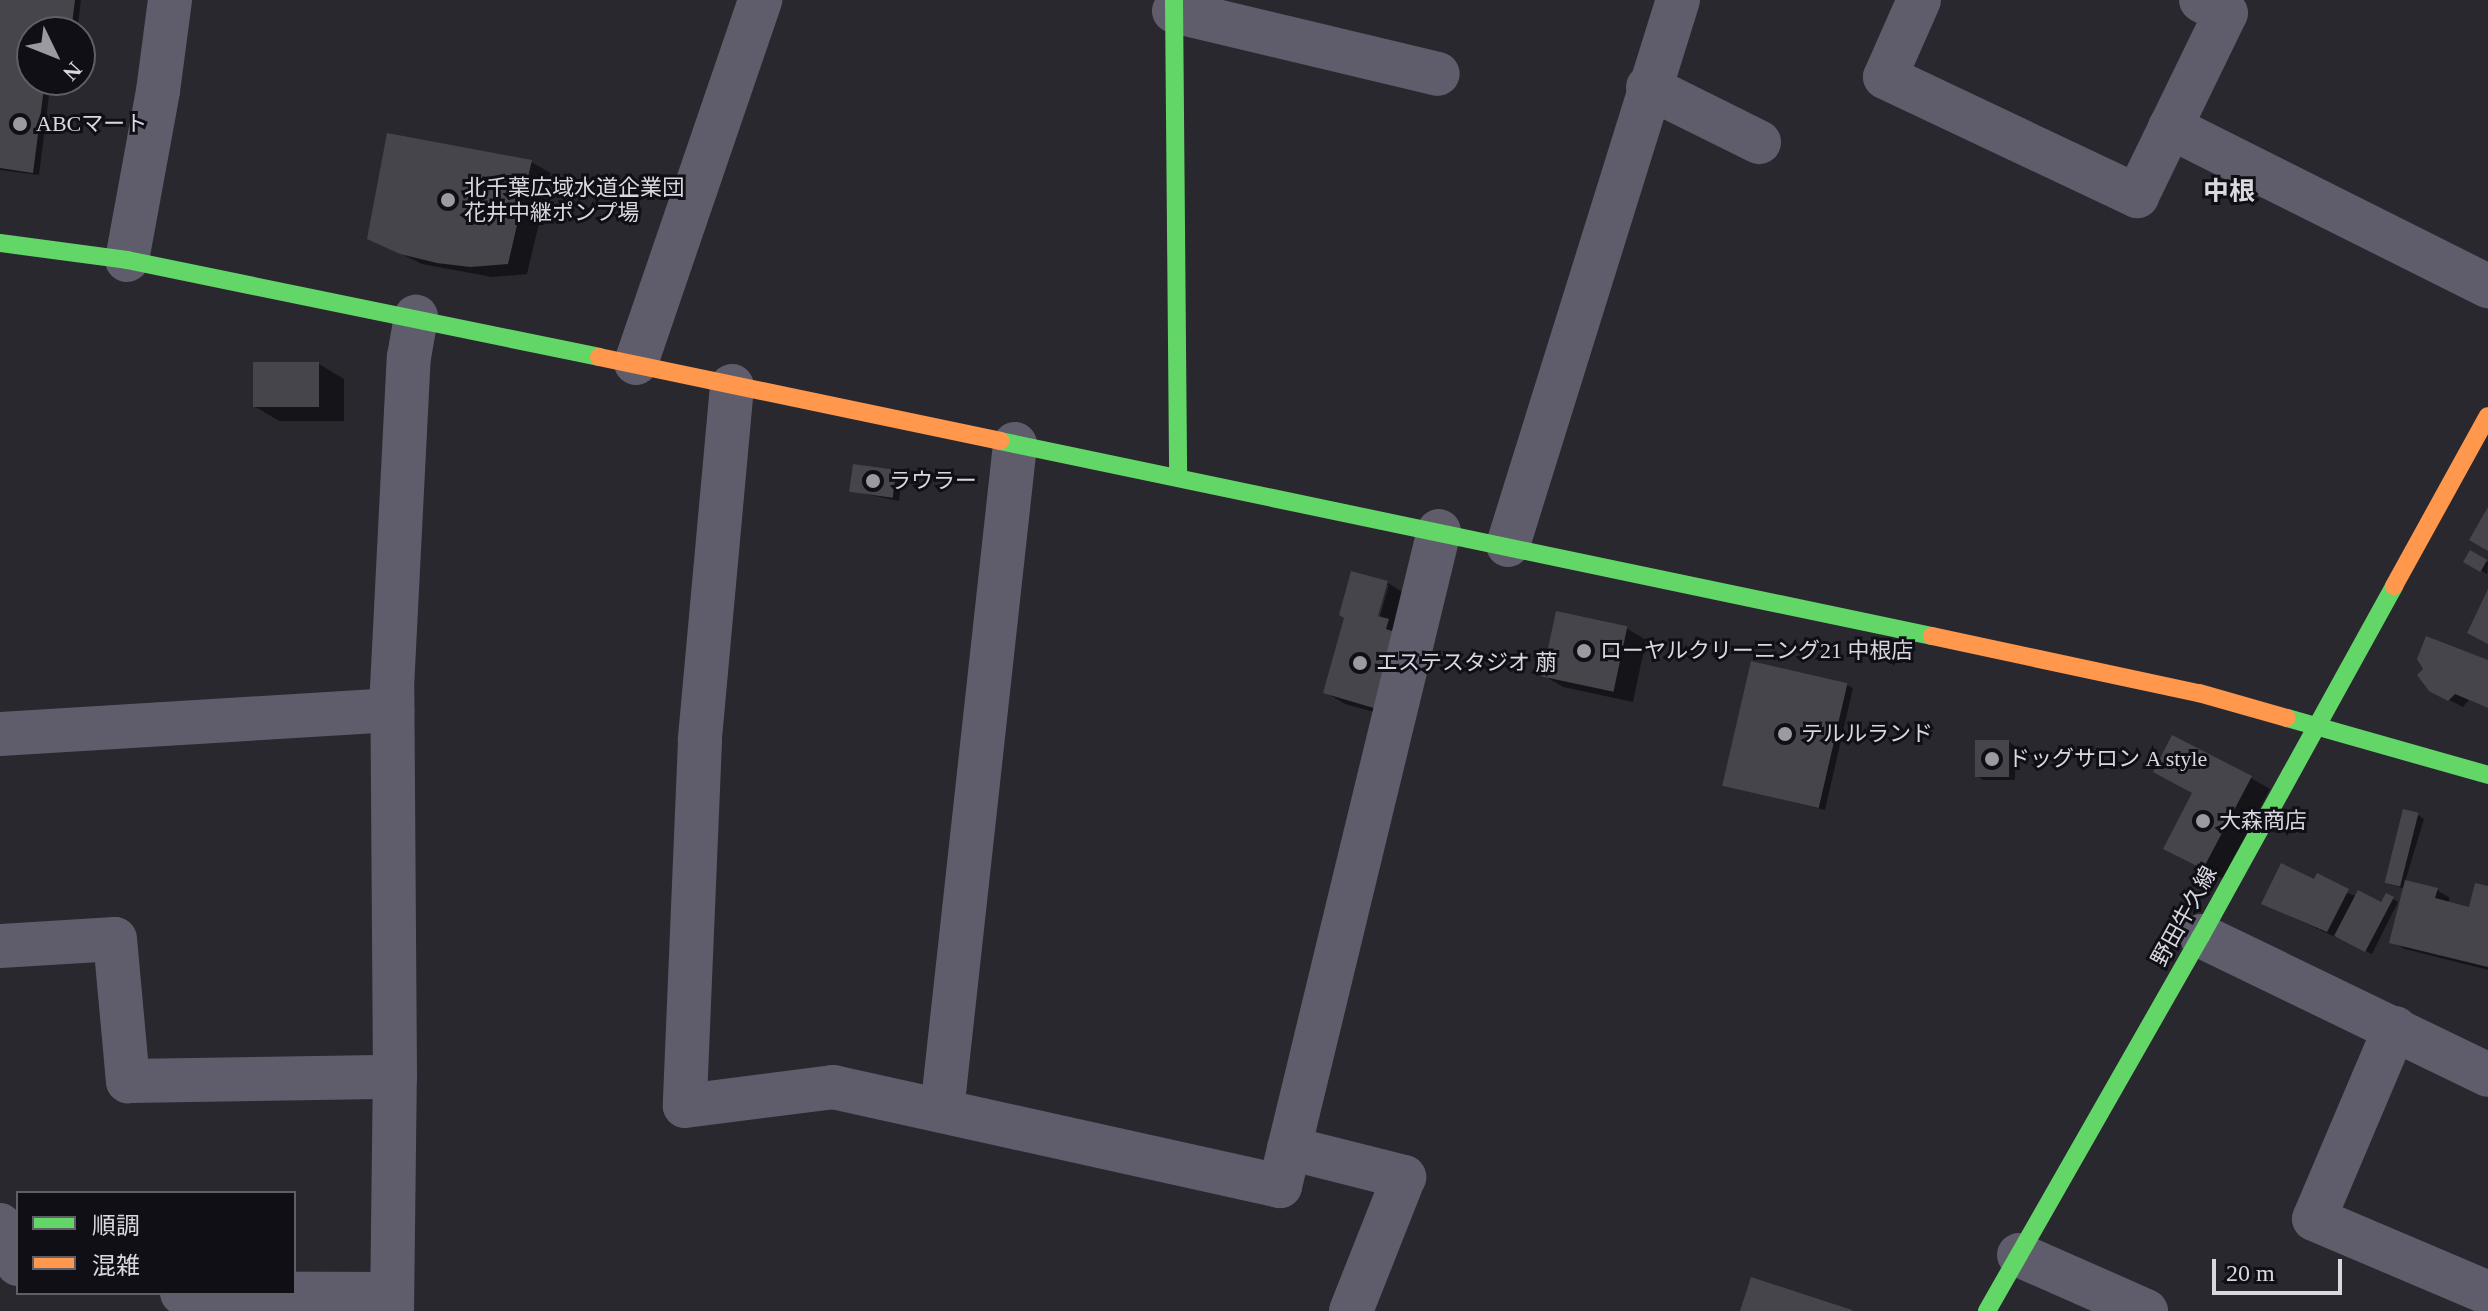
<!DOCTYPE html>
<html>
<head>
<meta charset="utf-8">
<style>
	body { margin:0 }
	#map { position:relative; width:2488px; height:1311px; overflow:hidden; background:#29282f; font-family:"Times New Roman","Noto Sans JP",serif }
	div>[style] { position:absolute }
	.shadow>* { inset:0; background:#0007 }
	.building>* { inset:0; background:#46454b; transform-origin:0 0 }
	.street>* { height:44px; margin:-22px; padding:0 22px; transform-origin:22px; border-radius:22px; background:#5f5d6b }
	.fast>* { height:18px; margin:-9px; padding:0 9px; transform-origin:9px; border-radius:9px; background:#63d668 }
	.slow>* { height:18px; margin:-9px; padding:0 9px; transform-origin:9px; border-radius:9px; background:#ff974d }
	.dots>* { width:22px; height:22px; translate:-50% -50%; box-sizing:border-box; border:4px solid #100f15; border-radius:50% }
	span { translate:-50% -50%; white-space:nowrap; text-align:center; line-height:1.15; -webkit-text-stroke:6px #100f15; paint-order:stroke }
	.poi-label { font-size:22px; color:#d9d8e1 }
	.left { translate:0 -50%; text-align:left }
	.street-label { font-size:22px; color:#d9d8e1 }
	.quarter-label { font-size:26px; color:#d9d8e1; font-weight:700 }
	.legend { position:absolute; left:16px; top:1191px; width:280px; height:104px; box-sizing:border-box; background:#100f15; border:2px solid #605f67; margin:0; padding:10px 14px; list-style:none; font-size:24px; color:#d9d8e1 }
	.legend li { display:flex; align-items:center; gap:16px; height:40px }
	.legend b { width:40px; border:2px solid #605f67 }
	.north { position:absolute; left:16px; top:16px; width:80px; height:80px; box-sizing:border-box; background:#100f15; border:2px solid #605f67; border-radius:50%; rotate:133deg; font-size:22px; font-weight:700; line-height:32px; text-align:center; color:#d9d8e1 }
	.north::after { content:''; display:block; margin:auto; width:28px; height:36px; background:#9b9aa3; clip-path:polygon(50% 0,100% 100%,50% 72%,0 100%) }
	.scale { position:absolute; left:2212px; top:1259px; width:130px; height:36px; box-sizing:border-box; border:4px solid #d9d8e1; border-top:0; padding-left:10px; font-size:24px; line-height:28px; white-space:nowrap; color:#d9d8e1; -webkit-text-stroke:6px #100f15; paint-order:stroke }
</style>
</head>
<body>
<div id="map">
	<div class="shadow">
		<i style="clip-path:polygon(0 0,81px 0,77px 32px,32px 32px,32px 80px,51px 80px,39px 175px,0 170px)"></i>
		<i style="clip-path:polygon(531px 162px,551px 173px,527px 274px,492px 277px,422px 264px,369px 238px)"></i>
		<i style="clip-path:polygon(319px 364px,344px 379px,344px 421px,279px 421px,254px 406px)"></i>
		<i style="clip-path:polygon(896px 472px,902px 475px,899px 501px,851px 491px)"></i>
		<i style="clip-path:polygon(2471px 552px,2488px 562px,2487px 574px,2465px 561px)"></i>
		<i style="clip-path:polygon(evenodd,1353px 574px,1388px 583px,1407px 595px,1397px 718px,1345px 704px,1325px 692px,1346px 617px,1353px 574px,1385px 585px,1389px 585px,1377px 626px,1373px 625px,1385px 585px)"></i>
		<i style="clip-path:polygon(1626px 628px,1646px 640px,1633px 702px,1563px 687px,1543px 675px)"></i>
		<i style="clip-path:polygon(2488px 662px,2488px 708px,2469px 700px,2463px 707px,2445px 698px,2425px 670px)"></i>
		<i style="clip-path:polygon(1847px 685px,1853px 688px,1825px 810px,1725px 785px)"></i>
		<i style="clip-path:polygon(2009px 742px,2015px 746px,2015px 780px,1983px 780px,1977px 776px)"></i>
		<i style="clip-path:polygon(2251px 778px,2270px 789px,2223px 879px,2185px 859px)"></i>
		<i style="clip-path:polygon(2418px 815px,2424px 819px,2405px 882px,2437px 890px,2450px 898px,2448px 903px,2471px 909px,2488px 888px,2488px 970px,2405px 949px,2392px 942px,2405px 889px,2390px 884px)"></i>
		<i style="clip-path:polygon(2315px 882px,2382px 905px,2387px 895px,2398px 902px,2372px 954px,2277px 910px)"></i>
	</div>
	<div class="building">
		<i style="clip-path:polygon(0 0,75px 0,71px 32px,32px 32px,32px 80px,45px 80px,33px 173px,0 168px)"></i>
		<i style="clip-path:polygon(387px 133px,532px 160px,508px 264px,470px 267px,437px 263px,400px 254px,367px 239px)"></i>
		<i style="left:253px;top:362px;width:66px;height:45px"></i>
		<i style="left:853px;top:464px;width:44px;height:28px;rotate:8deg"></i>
		<i style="clip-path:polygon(2488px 507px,2488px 551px,2469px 540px)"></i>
		<i style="left:2470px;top:550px;width:20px;height:14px;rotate:30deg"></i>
		<i style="clip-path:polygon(1351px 571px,1388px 581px,1378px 616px,1389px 619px,1386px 629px,1398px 633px,1377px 709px,1323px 693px,1344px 618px,1339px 615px)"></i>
		<i style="clip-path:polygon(2488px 589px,2488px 644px,2467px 633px)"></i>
		<i style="left:1556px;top:611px;width:73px;height:67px;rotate:12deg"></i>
		<i style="clip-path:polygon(2426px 636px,2488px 660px,2488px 708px,2455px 694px,2448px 701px,2429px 691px,2417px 675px,2423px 669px,2417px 659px)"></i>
		<i style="left:1751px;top:661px;width:99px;height:128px;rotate:13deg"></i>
		<i style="clip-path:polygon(2172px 735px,2252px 776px,2203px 869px,2163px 849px,2192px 793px,2153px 772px)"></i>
		<i style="left:1975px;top:740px;width:34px;height:37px"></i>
		<i style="left:2403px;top:809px;width:16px;height:76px;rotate:14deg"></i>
		<i style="clip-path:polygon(2281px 863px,2314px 879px,2317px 873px,2349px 889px,2327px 932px,2261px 904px)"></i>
		<i style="clip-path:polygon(2405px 880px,2438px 888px,2435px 898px,2469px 907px,2475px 883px,2488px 886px,2488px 967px,2389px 943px)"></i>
		<i style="clip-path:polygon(2358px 890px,2381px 902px,2386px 893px,2394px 897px,2365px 952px,2334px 936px)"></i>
		<i style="clip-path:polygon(1751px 1277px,1852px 1310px,1852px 1311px,1740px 1311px)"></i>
	</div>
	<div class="street">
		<i style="left:1919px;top:0;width:84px;rotate:113.8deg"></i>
		<i style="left:1885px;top:77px;width:279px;rotate:25.3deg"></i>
		<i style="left:2137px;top:196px;width:203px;rotate:-64.1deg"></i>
		<i style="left:2226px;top:13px;width:28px;rotate:-153deg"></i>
		<i style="left:1174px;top:11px;width:271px;rotate:13.4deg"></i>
		<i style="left:1648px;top:87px;width:124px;rotate:26.4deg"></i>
		<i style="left:2170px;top:127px;width:356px;rotate:26.6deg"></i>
		<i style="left:127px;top:260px;width:172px;rotate:-79.6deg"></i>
		<i style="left:158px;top:91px;width:92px;rotate:-82.5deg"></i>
		<i style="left:636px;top:363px;width:384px;rotate:-71.1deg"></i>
		<i style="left:732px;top:386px;width:356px;rotate:95.2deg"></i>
		<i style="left:700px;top:741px;width:365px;rotate:92.4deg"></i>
		<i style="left:685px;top:1106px;width:149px;rotate:-7.3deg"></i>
		<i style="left:833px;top:1087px;width:458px;rotate:12.5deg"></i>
		<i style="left:1280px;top:1186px;width:674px;rotate:-76.36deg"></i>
		<i style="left:1508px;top:545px;width:571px;rotate:-72.68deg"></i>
		<i style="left:0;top:734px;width:393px;rotate:-3.5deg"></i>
		<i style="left:2201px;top:936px;width:319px;rotate:25.8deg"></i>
		<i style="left:0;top:946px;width:115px;rotate:-3.5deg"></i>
		<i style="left:115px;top:939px;width:143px;rotate:84.8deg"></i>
		<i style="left:128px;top:1081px;width:267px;rotate:-0.9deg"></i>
		<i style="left:2395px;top:1028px;width:207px;rotate:113deg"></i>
		<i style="left:2314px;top:1219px;width:189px;rotate:23deg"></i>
		<i style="left:942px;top:1111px;width:671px;rotate:-83.75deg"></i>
		<i style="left:1289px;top:1148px;width:119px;rotate:14.2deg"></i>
		<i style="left:1404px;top:1177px;width:144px;rotate:111.6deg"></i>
		<i style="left:0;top:1225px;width:43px;rotate:65.2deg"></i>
		<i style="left:2019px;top:1255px;width:139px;rotate:23.8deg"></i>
		<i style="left:182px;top:1293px;width:210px;rotate:0.3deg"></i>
		<i style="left:392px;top:1311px;width:234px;rotate:-89.3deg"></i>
		<i style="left:395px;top:1077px;width:389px;rotate:-90.4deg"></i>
		<i style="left:392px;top:688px;width:331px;rotate:-87.1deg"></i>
		<i style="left:409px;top:357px;width:41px;rotate:-80.1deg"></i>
	</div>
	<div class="fast">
		<i style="left:1174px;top:0;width:477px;rotate:89.5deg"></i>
		<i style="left:0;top:243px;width:128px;rotate:7.6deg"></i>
		<i style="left:127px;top:260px;width:482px;rotate:11.6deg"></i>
		<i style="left:1000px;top:441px;width:952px;rotate:11.82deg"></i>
		<i style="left:2287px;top:718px;width:209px;rotate:15.8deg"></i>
		<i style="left:1987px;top:1311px;width:432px;rotate:-60.3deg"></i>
		<i style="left:2201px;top:936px;width:400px;rotate:-61.1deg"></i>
	</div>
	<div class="slow">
		<i style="left:599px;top:357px;width:410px;rotate:11.8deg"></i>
		<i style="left:2394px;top:586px;width:194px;rotate:-61.1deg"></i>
		<i style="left:1932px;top:636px;width:273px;rotate:12.1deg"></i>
		<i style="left:2199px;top:693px;width:91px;rotate:15.9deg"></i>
	</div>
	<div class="dots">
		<i style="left:20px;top:124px;background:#9b9aa3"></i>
		<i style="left:448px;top:200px;background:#9b9aa3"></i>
		<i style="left:873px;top:481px;background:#9b9aa3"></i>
		<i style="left:1584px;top:651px;background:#9b9aa3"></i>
		<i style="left:1360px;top:663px;background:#9b9aa3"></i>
		<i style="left:1785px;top:734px;background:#9b9aa3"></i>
		<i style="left:1992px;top:759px;background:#9b9aa3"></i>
		<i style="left:2203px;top:821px;background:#9b9aa3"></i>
	</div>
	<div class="poi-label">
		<span class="left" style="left:36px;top:124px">ABCマート</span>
		<span class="left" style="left:464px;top:200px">北千葉広域水道企業団<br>花井中継ポンプ場</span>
		<span class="left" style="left:889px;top:481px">ラウラー</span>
		<span class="left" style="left:1600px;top:651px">ローヤルクリーニング21 中根店</span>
		<span class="left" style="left:1376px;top:663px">エステスタジオ 萠</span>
		<span class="left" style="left:1801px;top:734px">テルルランド</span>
		<span class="left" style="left:2008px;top:759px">ドッグサロン A style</span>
		<span class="left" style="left:2219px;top:821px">大森商店</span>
	</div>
	<div class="street-label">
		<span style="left:2184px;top:916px;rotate:-61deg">野田牛久線</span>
	</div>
	<div class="quarter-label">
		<span style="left:2229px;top:192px">中根</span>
	</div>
	<ul class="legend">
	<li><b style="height:10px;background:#63d668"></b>順調</li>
	<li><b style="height:10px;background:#ff974d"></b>混雑</li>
	</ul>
	<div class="north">N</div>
	<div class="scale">20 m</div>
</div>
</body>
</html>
